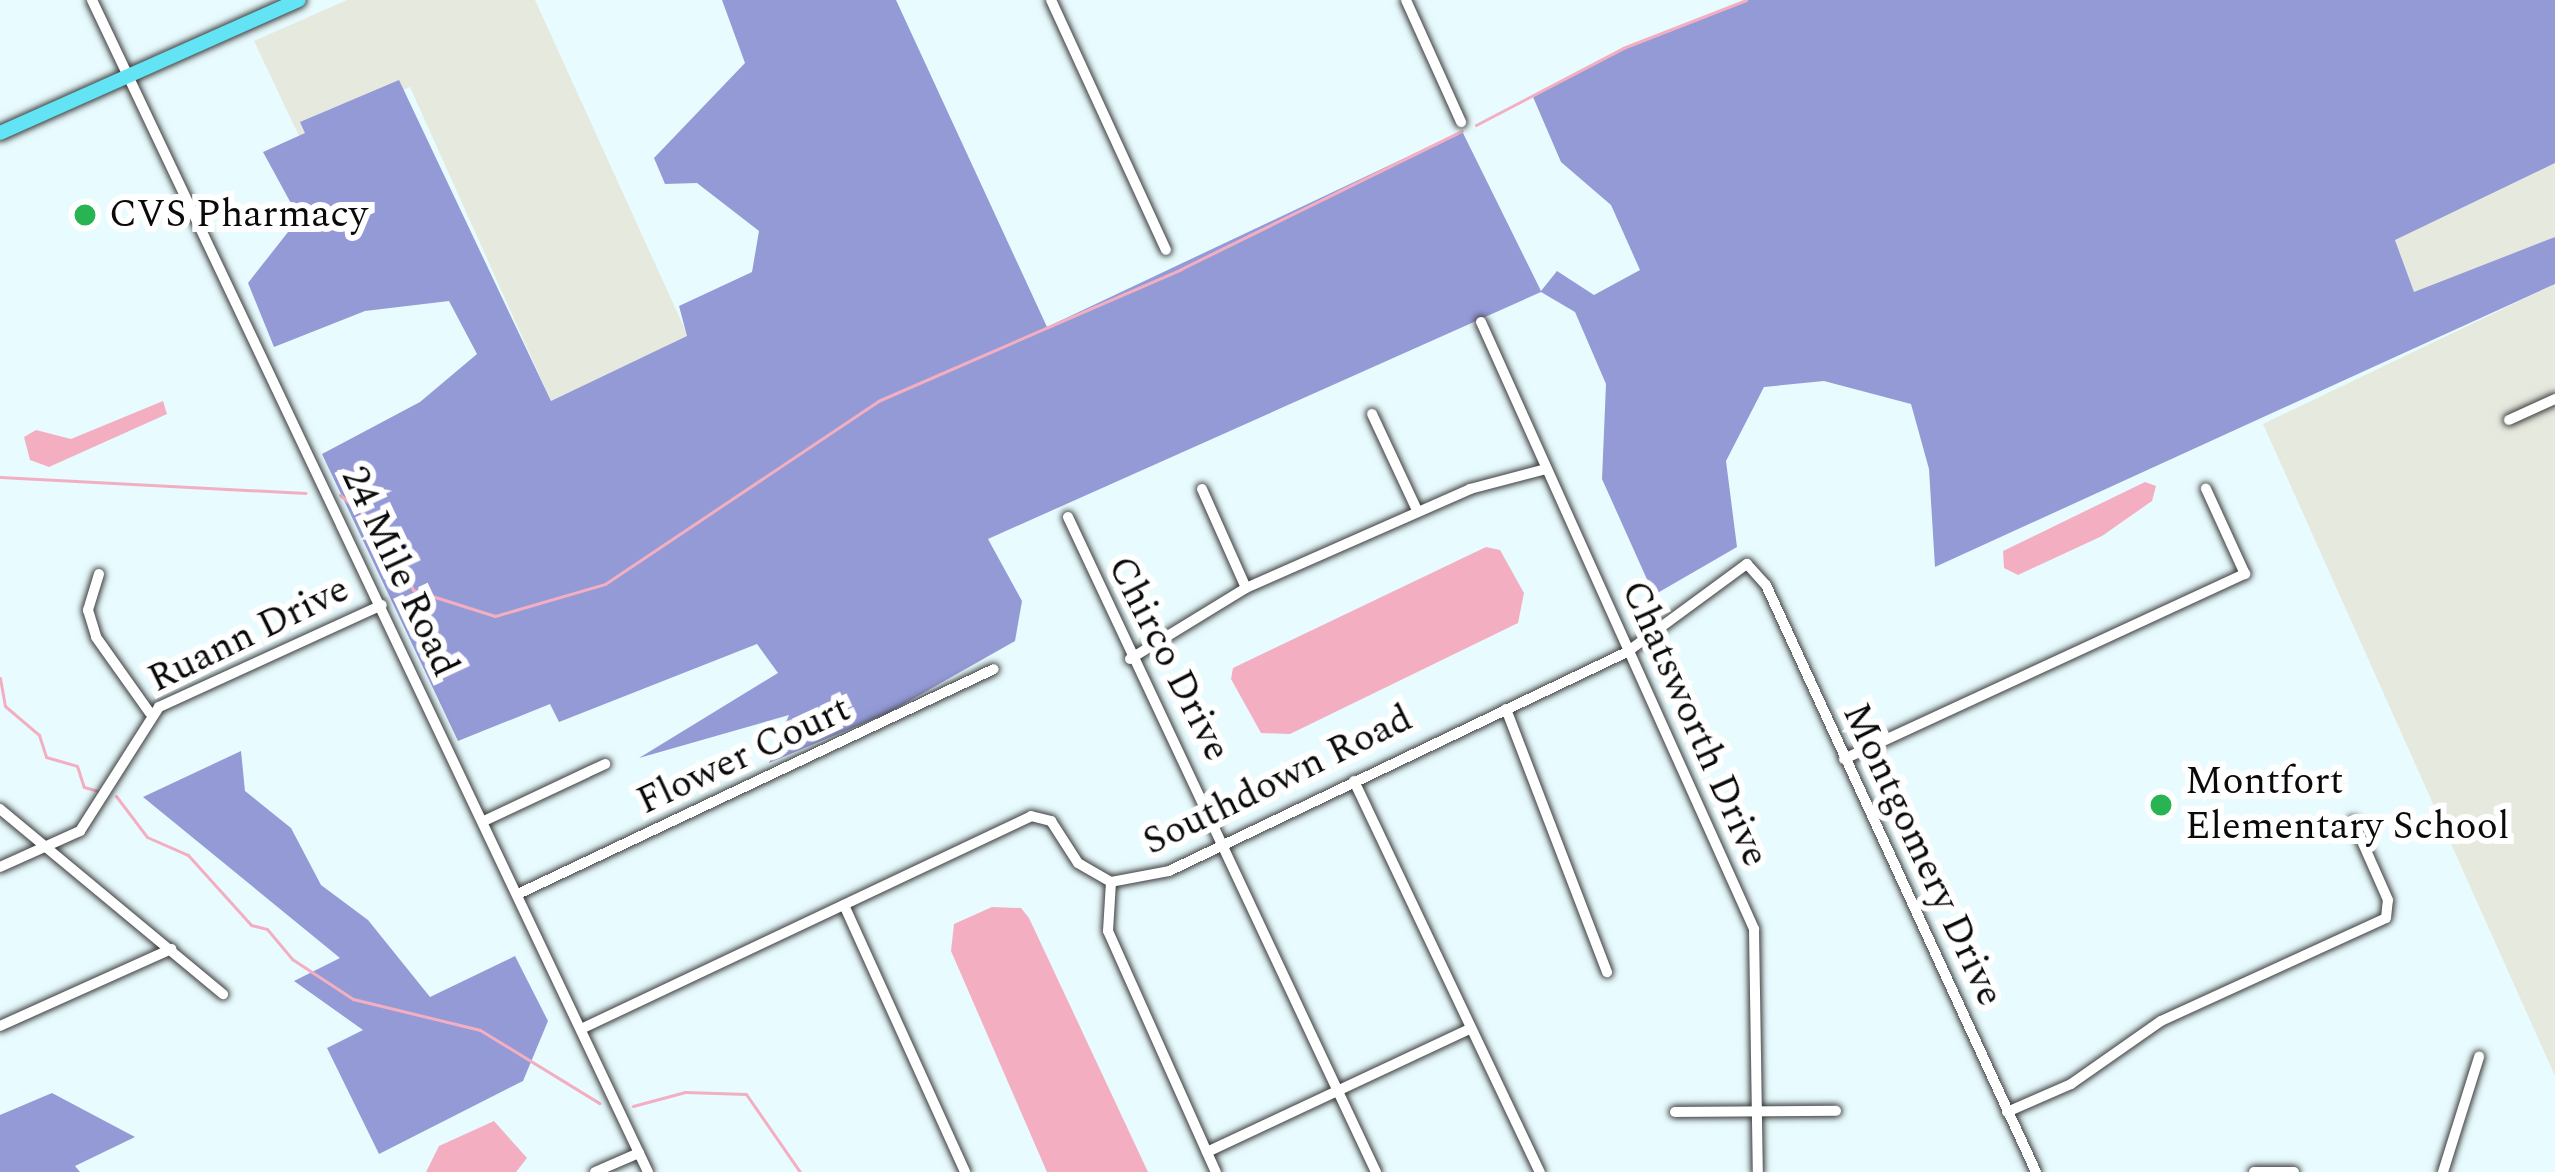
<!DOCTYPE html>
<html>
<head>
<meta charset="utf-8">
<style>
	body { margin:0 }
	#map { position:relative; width:2555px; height:1172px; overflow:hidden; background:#e8fbfe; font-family:Spectral,serif }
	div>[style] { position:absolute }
	.industrial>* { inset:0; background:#e6e9de }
	.forest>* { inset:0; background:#949ad6 }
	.water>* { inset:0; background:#f3afc1 }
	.stream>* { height:3px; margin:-1.5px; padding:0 1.5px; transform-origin:1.5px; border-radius:1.5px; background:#f3afc1 }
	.roads { filter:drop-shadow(0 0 3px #3d3d3d) drop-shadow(0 0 3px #3d3d3d) }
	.minor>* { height:10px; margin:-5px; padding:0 5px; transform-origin:5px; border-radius:5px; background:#fff }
	.major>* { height:14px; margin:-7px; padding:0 7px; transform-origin:7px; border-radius:7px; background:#62e4f4 }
	.dots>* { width:33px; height:33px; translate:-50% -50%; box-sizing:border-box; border:6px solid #fff; border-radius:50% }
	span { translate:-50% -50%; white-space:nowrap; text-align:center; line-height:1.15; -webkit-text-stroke:12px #fff; paint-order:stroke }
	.poi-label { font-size:39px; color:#0a0a0a }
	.left { translate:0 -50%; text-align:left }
	.street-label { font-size:39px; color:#0a0a0a }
</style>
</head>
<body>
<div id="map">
	<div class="industrial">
		<i style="clip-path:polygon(347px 0,535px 0,688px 336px,551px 401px,410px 87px,299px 136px,254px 41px)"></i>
		<i style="clip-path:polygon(2555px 163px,2555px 237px,2414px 293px,2395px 239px)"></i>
		<i style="clip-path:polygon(2555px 284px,2555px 1076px,2263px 424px)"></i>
	</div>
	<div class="forest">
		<i style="clip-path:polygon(722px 0,896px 0,1047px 327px,1462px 131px,1541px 291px,1557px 271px,1594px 295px,1640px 270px,1611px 205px,1561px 162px,1533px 97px,1623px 48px,1746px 0,2555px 0,2555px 163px,2395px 240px,2414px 292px,2555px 237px,2555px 284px,1935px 567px,1929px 469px,1911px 404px,1824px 381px,1764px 387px,1726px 461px,1737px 547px,1654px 595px,1602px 479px,1606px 384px,1575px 312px,1541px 292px,988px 539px,1022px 601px,1015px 641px,888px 713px,769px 763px,789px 715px,639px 758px,778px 673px,757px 644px,559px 722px,550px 704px,458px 741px,322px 454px,420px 402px,477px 354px,449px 301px,365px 311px,274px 347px,248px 283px,299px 218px,263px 152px,305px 133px,300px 122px,399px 80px,551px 401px,687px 336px,679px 306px,752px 272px,759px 231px,697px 183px,665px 184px,654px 158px,745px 63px)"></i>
		<i style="clip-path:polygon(241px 751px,245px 791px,291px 828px,321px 885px,368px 920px,430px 997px,515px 956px,548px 1021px,523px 1081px,379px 1154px,327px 1048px,363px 1030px,294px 981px,340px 958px,143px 797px)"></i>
		<i style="clip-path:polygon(52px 1093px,135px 1137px,75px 1166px,80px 1172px,0 1172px,0 1115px)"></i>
	</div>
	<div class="water">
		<i style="clip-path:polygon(163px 401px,167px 414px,49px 467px,30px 460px,24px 437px,36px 430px,71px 439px)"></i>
		<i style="clip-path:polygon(2145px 482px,2156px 486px,2152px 501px,2102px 536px,2018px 575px,2004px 568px,2003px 551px)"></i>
		<i style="clip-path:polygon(1486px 547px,1500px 550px,1524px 593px,1518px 623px,1290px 734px,1261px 733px,1231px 679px,1233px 668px)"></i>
		<i style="clip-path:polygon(992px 907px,1021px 908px,1029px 918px,1148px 1172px,1047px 1172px,951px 951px,954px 924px)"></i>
		<i style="clip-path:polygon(494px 1121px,527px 1158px,516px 1172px,426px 1172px,439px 1146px)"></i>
	</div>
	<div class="stream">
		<i style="left:1476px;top:125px;width:166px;rotate:-27.6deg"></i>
		<i style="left:1623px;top:48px;width:132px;rotate:-21.3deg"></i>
		<i style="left:0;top:477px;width:306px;rotate:3deg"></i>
		<i style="left:340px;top:495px;width:66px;rotate:39.5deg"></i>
		<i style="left:391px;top:537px;width:57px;rotate:67.5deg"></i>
		<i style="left:413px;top:590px;width:86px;rotate:17.6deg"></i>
		<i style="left:495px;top:616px;width:115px;rotate:-16.2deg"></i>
		<i style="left:605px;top:584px;width:329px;rotate:-33.8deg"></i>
		<i style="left:878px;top:401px;width:331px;rotate:-23.5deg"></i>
		<i style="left:1181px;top:269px;width:313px;rotate:-26.2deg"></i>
		<i style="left:0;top:678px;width:28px;rotate:80deg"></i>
		<i style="left:5px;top:706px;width:45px;rotate:40.5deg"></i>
		<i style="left:39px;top:735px;width:23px;rotate:72deg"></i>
		<i style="left:46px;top:757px;width:32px;rotate:16deg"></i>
		<i style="left:77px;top:766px;width:22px;rotate:72deg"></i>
		<i style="left:84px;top:787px;width:15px;rotate:16deg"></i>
		<i style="left:116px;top:796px;width:51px;rotate:52.9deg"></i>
		<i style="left:147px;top:837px;width:45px;rotate:23.7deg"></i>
		<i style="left:188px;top:855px;width:94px;rotate:48deg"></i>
		<i style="left:251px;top:925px;width:16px;rotate:14deg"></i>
		<i style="left:267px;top:929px;width:39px;rotate:50deg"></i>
		<i style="left:292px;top:959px;width:73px;rotate:33.3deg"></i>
		<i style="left:353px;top:999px;width:131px;rotate:13.7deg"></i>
		<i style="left:480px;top:1030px;width:140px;rotate:31.5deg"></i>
		<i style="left:633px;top:1106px;width:54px;rotate:-15.1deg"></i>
		<i style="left:685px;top:1092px;width:61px;rotate:1.9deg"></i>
		<i style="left:746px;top:1094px;width:95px;rotate:55.3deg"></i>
	</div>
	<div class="roads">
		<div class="minor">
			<i style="left:92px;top:0;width:1297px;rotate:64.62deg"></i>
			<i style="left:1051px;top:0;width:275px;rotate:65.3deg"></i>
			<i style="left:1406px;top:0;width:134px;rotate:65.7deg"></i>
			<i style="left:1481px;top:322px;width:666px;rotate:65.78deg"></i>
			<i style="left:1754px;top:929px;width:243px;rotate:89.1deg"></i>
			<i style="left:1372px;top:414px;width:106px;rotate:64.9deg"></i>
			<i style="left:2509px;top:420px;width:51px;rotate:-24.5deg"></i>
			<i style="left:1202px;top:489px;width:108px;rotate:66deg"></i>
			<i style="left:1068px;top:517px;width:724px;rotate:64.82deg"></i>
			<i style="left:99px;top:574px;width:38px;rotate:107deg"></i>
			<i style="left:88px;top:610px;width:28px;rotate:73deg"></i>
			<i style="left:96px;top:637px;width:93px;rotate:54.6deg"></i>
			<i style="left:1130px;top:659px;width:136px;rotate:-31.5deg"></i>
			<i style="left:1246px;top:588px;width:245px;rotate:-23.8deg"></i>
			<i style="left:1470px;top:489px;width:79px;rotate:-14.7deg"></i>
			<i style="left:1506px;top:709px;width:282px;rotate:69deg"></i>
			<i style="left:1844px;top:759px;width:442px;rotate:-24.8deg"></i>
			<i style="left:2245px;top:574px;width:94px;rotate:-114.6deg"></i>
			<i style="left:1354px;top:781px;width:433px;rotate:64.6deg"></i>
			<i style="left:0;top:809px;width:290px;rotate:39.7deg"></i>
			<i style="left:484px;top:821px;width:134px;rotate:-25.2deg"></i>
			<i style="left:0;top:867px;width:88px;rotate:-24.2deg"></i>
			<i style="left:80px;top:831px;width:147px;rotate:-57.5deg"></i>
			<i style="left:159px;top:707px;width:245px;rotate:-24.6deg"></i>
			<i style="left:1111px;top:882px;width:49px;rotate:93.5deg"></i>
			<i style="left:1108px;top:931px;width:264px;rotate:65.9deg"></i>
			<i style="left:518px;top:894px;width:526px;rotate:-25.3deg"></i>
			<i style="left:844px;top:905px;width:293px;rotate:65.6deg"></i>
			<i style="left:0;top:1026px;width:188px;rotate:-24.2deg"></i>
			<i style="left:581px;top:1029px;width:498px;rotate:-25.3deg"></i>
			<i style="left:1031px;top:816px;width:21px;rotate:14deg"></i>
			<i style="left:1051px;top:821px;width:50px;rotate:57.3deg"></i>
			<i style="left:1078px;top:863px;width:38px;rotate:30deg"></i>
			<i style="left:1111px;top:882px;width:59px;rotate:-10.7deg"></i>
			<i style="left:1169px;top:871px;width:508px;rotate:-25.56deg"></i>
			<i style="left:1627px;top:652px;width:149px;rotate:-36.3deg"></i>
			<i style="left:1747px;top:564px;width:28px;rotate:48deg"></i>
			<i style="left:1766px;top:585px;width:646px;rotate:65.3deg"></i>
			<i style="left:1675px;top:1112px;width:161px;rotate:-0.4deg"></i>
			<i style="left:2007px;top:1112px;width:70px;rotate:-23.6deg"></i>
			<i style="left:2071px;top:1084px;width:110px;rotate:-35deg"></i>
			<i style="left:2161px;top:1021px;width:247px;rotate:-24.6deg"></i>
			<i style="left:2386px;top:918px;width:18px;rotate:-84deg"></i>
			<i style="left:2388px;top:900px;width:86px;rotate:-113.9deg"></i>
			<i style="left:1207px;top:1152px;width:289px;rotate:-25.1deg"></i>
			<i style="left:595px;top:1172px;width:48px;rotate:-23.4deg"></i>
			<i style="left:2254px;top:1172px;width:40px"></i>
			<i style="left:2443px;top:1172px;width:121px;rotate:-72.6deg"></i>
		</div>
		<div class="major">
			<i style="left:0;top:133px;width:327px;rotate:-24deg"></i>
		</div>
	</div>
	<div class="dots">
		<i style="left:85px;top:215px;background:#28b453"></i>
		<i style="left:2161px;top:805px;background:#28b453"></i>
	</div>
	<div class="poi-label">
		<span class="left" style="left:109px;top:215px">CVS Pharmacy</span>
		<span class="left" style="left:2185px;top:805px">Montfort<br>Elementary School</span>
	</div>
	<div class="street-label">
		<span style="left:399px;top:572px;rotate:65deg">24 Mile Road</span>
		<span style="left:249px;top:635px;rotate:-26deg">Ruann Drive</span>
		<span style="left:1168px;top:659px;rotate:63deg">Chirco Drive</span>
		<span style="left:1694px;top:724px;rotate:66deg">Chatsworth Drive</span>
		<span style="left:744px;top:756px;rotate:-25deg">Flower Court</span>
		<span style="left:1278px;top:781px;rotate:-26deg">Southdown Road</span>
		<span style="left:1922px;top:855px;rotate:65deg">Montgomery Drive</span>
	</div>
</div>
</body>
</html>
